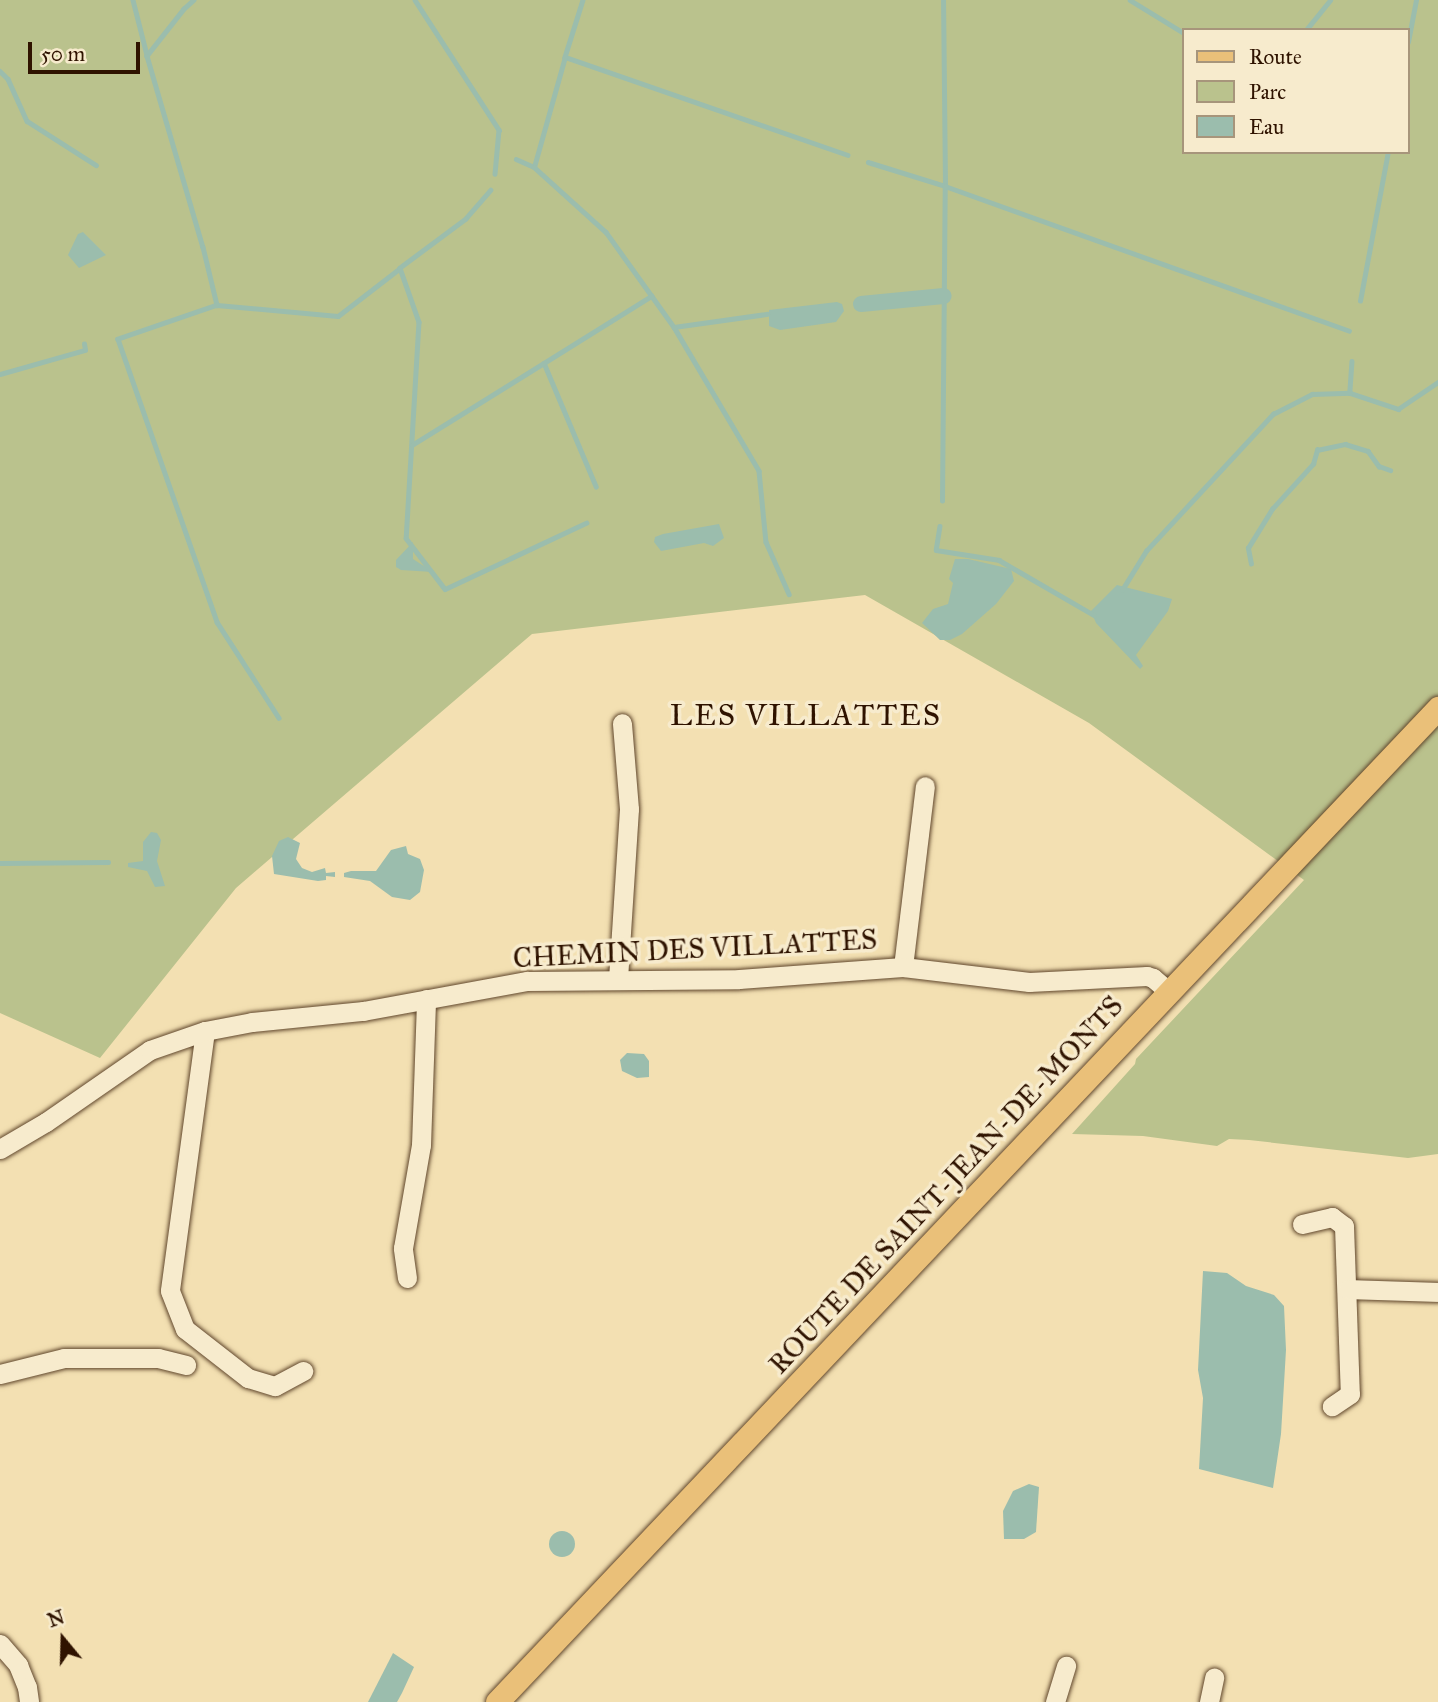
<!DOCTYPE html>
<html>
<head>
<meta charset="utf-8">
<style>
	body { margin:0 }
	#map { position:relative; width:1438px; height:1702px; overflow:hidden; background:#f3e0b2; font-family:"IM FELL Great Primer",serif }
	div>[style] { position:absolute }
	.green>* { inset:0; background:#bac28d }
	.water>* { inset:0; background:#9bbdad }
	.round { border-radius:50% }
	.stream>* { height:4.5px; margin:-2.25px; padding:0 2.25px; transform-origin:2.25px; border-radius:2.25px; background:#9bbdad }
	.canal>* { height:16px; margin:-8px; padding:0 8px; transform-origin:8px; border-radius:8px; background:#9bbdad }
	.roads { filter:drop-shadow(0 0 2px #60462c) drop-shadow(0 0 2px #60462c) }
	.minor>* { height:19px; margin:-9.5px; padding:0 9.5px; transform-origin:9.5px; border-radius:9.5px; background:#f7ebcd }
	.major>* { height:23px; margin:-11.5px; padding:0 11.5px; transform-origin:11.5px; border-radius:11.5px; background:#eac079 }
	span { translate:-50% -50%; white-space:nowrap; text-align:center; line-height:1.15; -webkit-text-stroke:7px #f7ebcd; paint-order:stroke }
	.street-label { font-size:28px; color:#2f1300 }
	.neighbourhood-label { font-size:30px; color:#2f1300; letter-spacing:2px }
	.legend { position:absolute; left:1182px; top:28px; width:228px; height:126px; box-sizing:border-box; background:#f7ebcd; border:2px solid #a7957b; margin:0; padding:9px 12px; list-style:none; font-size:21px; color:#2f1300 }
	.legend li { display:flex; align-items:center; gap:14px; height:35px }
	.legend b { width:35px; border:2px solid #a7957b }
	.north { position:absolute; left:28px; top:1604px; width:70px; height:70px; -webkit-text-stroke:5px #f7ebcd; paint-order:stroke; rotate:341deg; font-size:19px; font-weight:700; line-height:28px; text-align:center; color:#2f1300 }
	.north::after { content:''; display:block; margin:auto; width:24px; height:32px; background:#2f1300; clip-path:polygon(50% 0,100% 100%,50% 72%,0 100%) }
	.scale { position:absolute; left:28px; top:42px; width:112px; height:32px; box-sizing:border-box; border:4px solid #2f1300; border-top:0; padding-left:9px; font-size:21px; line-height:24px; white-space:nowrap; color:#2f1300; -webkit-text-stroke:5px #f7ebcd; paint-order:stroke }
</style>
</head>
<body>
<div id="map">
	<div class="green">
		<i style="clip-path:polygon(evenodd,0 0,1438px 0,1438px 1154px,1408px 1158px,1249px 1140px,1229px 1139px,1217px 1146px,1143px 1136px,1072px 1134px,1135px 1064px,1136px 1059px,1304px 880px,1089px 723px,865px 595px,532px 634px,236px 888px,100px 1058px,0 1013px,0 0,1184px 30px,1408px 30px,1408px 152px,1184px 152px,1184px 30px)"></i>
	</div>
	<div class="water">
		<i style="clip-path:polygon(83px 232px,106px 255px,79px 268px,68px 255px,78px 234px)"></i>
		<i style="clip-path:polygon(837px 302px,842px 304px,844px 311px,836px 322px,780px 330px,769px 326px,769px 310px)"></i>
		<i style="clip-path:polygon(719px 524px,724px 538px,713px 546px,704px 543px,661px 551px,654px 542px,655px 537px,663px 534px)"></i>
		<i style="clip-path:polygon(413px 542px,413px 559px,433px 572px,401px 570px,396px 567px,396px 560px)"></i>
		<i style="clip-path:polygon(955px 559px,968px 559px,1011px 569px,1014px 581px,996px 604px,962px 634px,950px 640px,940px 640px,922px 623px,933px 609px,948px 604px,953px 583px,949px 579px)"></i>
		<i style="clip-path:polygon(1117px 585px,1172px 599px,1168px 611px,1136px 655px,1143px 666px,1140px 669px,1096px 623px,1091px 611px)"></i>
		<i style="clip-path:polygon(151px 832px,157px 833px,161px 840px,157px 861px,165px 886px,155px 887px,147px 871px,128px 867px,128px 863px,143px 861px,143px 842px)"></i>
		<i style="clip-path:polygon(288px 837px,300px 843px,296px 859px,302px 868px,312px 872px,325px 868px,326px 873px,335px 872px,335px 877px,326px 876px,326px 880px,318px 881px,274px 874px,272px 856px,279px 841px)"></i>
		<i style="clip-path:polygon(406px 846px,408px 854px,420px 859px,424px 870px,420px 892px,410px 900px,392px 897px,370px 881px,344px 877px,344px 873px,351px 871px,376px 871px,391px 850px)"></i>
		<i style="clip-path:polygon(627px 1053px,644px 1054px,649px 1061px,649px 1077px,637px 1078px,622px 1071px,620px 1060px)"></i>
		<i style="clip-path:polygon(1203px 1271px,1227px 1273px,1246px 1286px,1274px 1295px,1284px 1306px,1286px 1350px,1281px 1434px,1273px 1488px,1199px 1469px,1203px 1398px,1198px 1370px)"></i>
		<i style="clip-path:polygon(1029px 1484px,1039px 1487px,1036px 1532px,1024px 1539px,1004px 1539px,1003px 1511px,1013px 1491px)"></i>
		<i class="round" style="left:549px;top:1531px;width:26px;height:26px"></i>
		<i style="clip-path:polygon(393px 1653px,414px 1667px,402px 1693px,397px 1702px,368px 1702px)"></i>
	</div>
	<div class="stream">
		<i style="left:133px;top:0;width:57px;rotate:75.7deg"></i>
		<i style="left:194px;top:0;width:13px;rotate:138deg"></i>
		<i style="left:184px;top:9px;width:60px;rotate:128.2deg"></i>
		<i style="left:147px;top:56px;width:199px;rotate:73.7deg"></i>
		<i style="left:203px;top:247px;width:60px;rotate:76.4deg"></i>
		<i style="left:217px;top:305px;width:121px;rotate:5.2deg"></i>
		<i style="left:338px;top:316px;width:78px;rotate:-37.7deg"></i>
		<i style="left:415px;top:0;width:155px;rotate:57.1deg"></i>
		<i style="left:499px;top:130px;width:44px;rotate:95.2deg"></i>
		<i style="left:583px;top:0;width:60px;rotate:107.5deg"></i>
		<i style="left:565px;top:57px;width:299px;rotate:19.1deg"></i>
		<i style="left:1130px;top:0;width:63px;rotate:31.4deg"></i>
		<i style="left:1306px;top:30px;width:38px;rotate:-51deg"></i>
		<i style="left:1408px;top:42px;width:43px;rotate:-79.2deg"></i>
		<i style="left:0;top:71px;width:11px;rotate:45deg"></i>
		<i style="left:8px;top:79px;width:46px;rotate:65.7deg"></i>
		<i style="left:27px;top:121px;width:82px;rotate:32.5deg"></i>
		<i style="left:516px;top:159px;width:20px;rotate:24deg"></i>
		<i style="left:534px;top:167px;width:114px;rotate:-74.3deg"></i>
		<i style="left:868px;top:162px;width:81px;rotate:17.3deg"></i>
		<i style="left:945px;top:186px;width:186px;rotate:-90.6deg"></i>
		<i style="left:534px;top:167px;width:97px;rotate:42.1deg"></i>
		<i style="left:606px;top:232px;width:117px;rotate:54.4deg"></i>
		<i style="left:674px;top:327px;width:94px;rotate:-8deg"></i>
		<i style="left:491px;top:190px;width:38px;rotate:131deg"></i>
		<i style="left:466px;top:219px;width:82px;rotate:143.4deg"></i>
		<i style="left:400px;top:268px;width:57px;rotate:70.6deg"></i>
		<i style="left:419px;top:322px;width:216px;rotate:93.4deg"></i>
		<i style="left:406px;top:538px;width:64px;rotate:52.6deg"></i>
		<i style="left:445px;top:589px;width:156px;rotate:-25.1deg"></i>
		<i style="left:1360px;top:301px;width:152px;rotate:-79.4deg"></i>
		<i style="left:217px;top:305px;width:105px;rotate:161deg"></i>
		<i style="left:118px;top:339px;width:300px;rotate:70.7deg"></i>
		<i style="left:217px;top:622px;width:114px;rotate:57.1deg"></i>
		<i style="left:674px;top:327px;width:167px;rotate:59.4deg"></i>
		<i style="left:759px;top:471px;width:71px;rotate:84.4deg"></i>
		<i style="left:766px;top:542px;width:57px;rotate:66.1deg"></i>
		<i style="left:1352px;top:361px;width:32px;rotate:94deg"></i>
		<i style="left:1350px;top:393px;width:51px;rotate:18.4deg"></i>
		<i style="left:1398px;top:409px;width:48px;rotate:-34deg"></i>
		<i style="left:544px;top:363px;width:134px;rotate:67.1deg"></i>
		<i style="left:0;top:374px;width:88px;rotate:-15.8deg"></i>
		<i style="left:85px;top:350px;width:6px;rotate:-99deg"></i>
		<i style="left:412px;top:445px;width:282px;rotate:-31.9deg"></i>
		<i style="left:942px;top:501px;width:315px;rotate:-89.5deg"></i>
		<i style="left:945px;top:186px;width:429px;rotate:19.7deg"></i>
		<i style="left:940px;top:526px;width:24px;rotate:99deg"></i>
		<i style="left:936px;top:550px;width:64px;rotate:9deg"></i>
		<i style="left:999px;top:560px;width:110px;rotate:30.1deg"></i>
		<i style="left:1251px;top:564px;width:16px;rotate:-101deg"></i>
		<i style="left:1248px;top:548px;width:46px;rotate:-58.4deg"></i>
		<i style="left:1272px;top:509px;width:61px;rotate:-47.7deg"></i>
		<i style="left:1313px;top:464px;width:15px;rotate:-74deg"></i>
		<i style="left:1317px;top:450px;width:29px;rotate:-12deg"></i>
		<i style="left:1345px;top:444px;width:24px;rotate:17deg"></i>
		<i style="left:1368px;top:451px;width:19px;rotate:54deg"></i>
		<i style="left:1379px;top:466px;width:12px;rotate:20deg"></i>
		<i style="left:1122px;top:590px;width:46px;rotate:-58.4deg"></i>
		<i style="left:1146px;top:551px;width:187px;rotate:-47.2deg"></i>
		<i style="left:1273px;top:414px;width:44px;rotate:-27.1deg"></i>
		<i style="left:1312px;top:394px;width:38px;rotate:-2deg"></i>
		<i style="left:0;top:863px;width:108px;rotate:-0.5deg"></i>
	</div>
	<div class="canal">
		<i style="left:861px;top:304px;width:83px;rotate:-5.5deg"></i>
	</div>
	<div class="roads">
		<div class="minor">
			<i style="left:903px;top:967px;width:182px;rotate:-83.1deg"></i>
			<i style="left:618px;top:979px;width:170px;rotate:-86.3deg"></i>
			<i style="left:629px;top:809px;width:86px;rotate:-94.7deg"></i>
			<i style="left:205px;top:1031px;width:262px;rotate:97.7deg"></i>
			<i style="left:170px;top:1291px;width:41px;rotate:68.5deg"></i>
			<i style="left:185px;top:1329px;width:80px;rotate:37.9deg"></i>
			<i style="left:248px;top:1378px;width:28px;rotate:17deg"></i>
			<i style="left:275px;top:1386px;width:32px;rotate:-28deg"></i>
			<i style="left:0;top:1149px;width:53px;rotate:-30.4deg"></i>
			<i style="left:46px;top:1122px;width:126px;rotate:-34.7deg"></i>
			<i style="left:150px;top:1050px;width:58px;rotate:-19.1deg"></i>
			<i style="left:205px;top:1031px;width:48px;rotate:-10.8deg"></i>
			<i style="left:252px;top:1022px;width:112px;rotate:-5.7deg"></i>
			<i style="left:363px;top:1011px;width:167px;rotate:-10.4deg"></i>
			<i style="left:527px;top:981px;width:212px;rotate:-0.5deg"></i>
			<i style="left:739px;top:979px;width:164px;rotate:-4.2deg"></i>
			<i style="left:903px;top:967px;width:127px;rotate:6.8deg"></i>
			<i style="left:1029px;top:982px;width:118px;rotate:-2.9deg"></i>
			<i style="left:1147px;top:976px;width:6px;rotate:18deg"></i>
			<i style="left:1153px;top:978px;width:21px;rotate:41deg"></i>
			<i style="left:1302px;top:1224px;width:31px;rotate:-13deg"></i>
			<i style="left:1332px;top:1217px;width:15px;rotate:37deg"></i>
			<i style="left:1344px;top:1226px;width:168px;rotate:88deg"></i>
			<i style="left:1350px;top:1394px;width:22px;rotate:146deg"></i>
			<i style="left:407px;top:1278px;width:30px;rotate:-98deg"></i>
			<i style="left:403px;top:1248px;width:105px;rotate:-80.1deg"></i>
			<i style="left:421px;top:1145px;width:146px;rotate:-88deg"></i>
			<i style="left:1348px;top:1289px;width:90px;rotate:1.9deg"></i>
			<i style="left:0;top:1374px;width:66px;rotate:-14deg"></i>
			<i style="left:64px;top:1358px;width:94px"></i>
			<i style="left:158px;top:1358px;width:29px;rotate:14deg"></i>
			<i style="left:0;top:1644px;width:28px;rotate:49deg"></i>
			<i style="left:18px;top:1665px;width:24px;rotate:68deg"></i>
			<i style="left:27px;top:1687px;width:15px;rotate:82deg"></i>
			<i style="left:1055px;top:1702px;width:38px;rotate:-73deg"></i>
			<i style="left:1209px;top:1702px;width:25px;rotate:-78deg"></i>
		</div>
		<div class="major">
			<i style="left:497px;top:1702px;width:1369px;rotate:-46.57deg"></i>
		</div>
	</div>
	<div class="street-label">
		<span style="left:695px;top:949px;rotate:-3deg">CHEMIN DES VILLATTES</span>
		<span style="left:946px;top:1185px;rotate:-47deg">ROUTE DE SAINT-JEAN-DE-MONTS</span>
	</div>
	<div class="neighbourhood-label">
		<span style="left:806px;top:715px">LES VILLATTES</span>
	</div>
	<ul class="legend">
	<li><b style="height:9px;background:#eac079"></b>Route</li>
	<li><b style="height:19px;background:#bac28d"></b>Parc</li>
	<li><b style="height:19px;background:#9bbdad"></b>Eau</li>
	</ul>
	<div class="north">N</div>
	<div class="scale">50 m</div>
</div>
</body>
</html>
